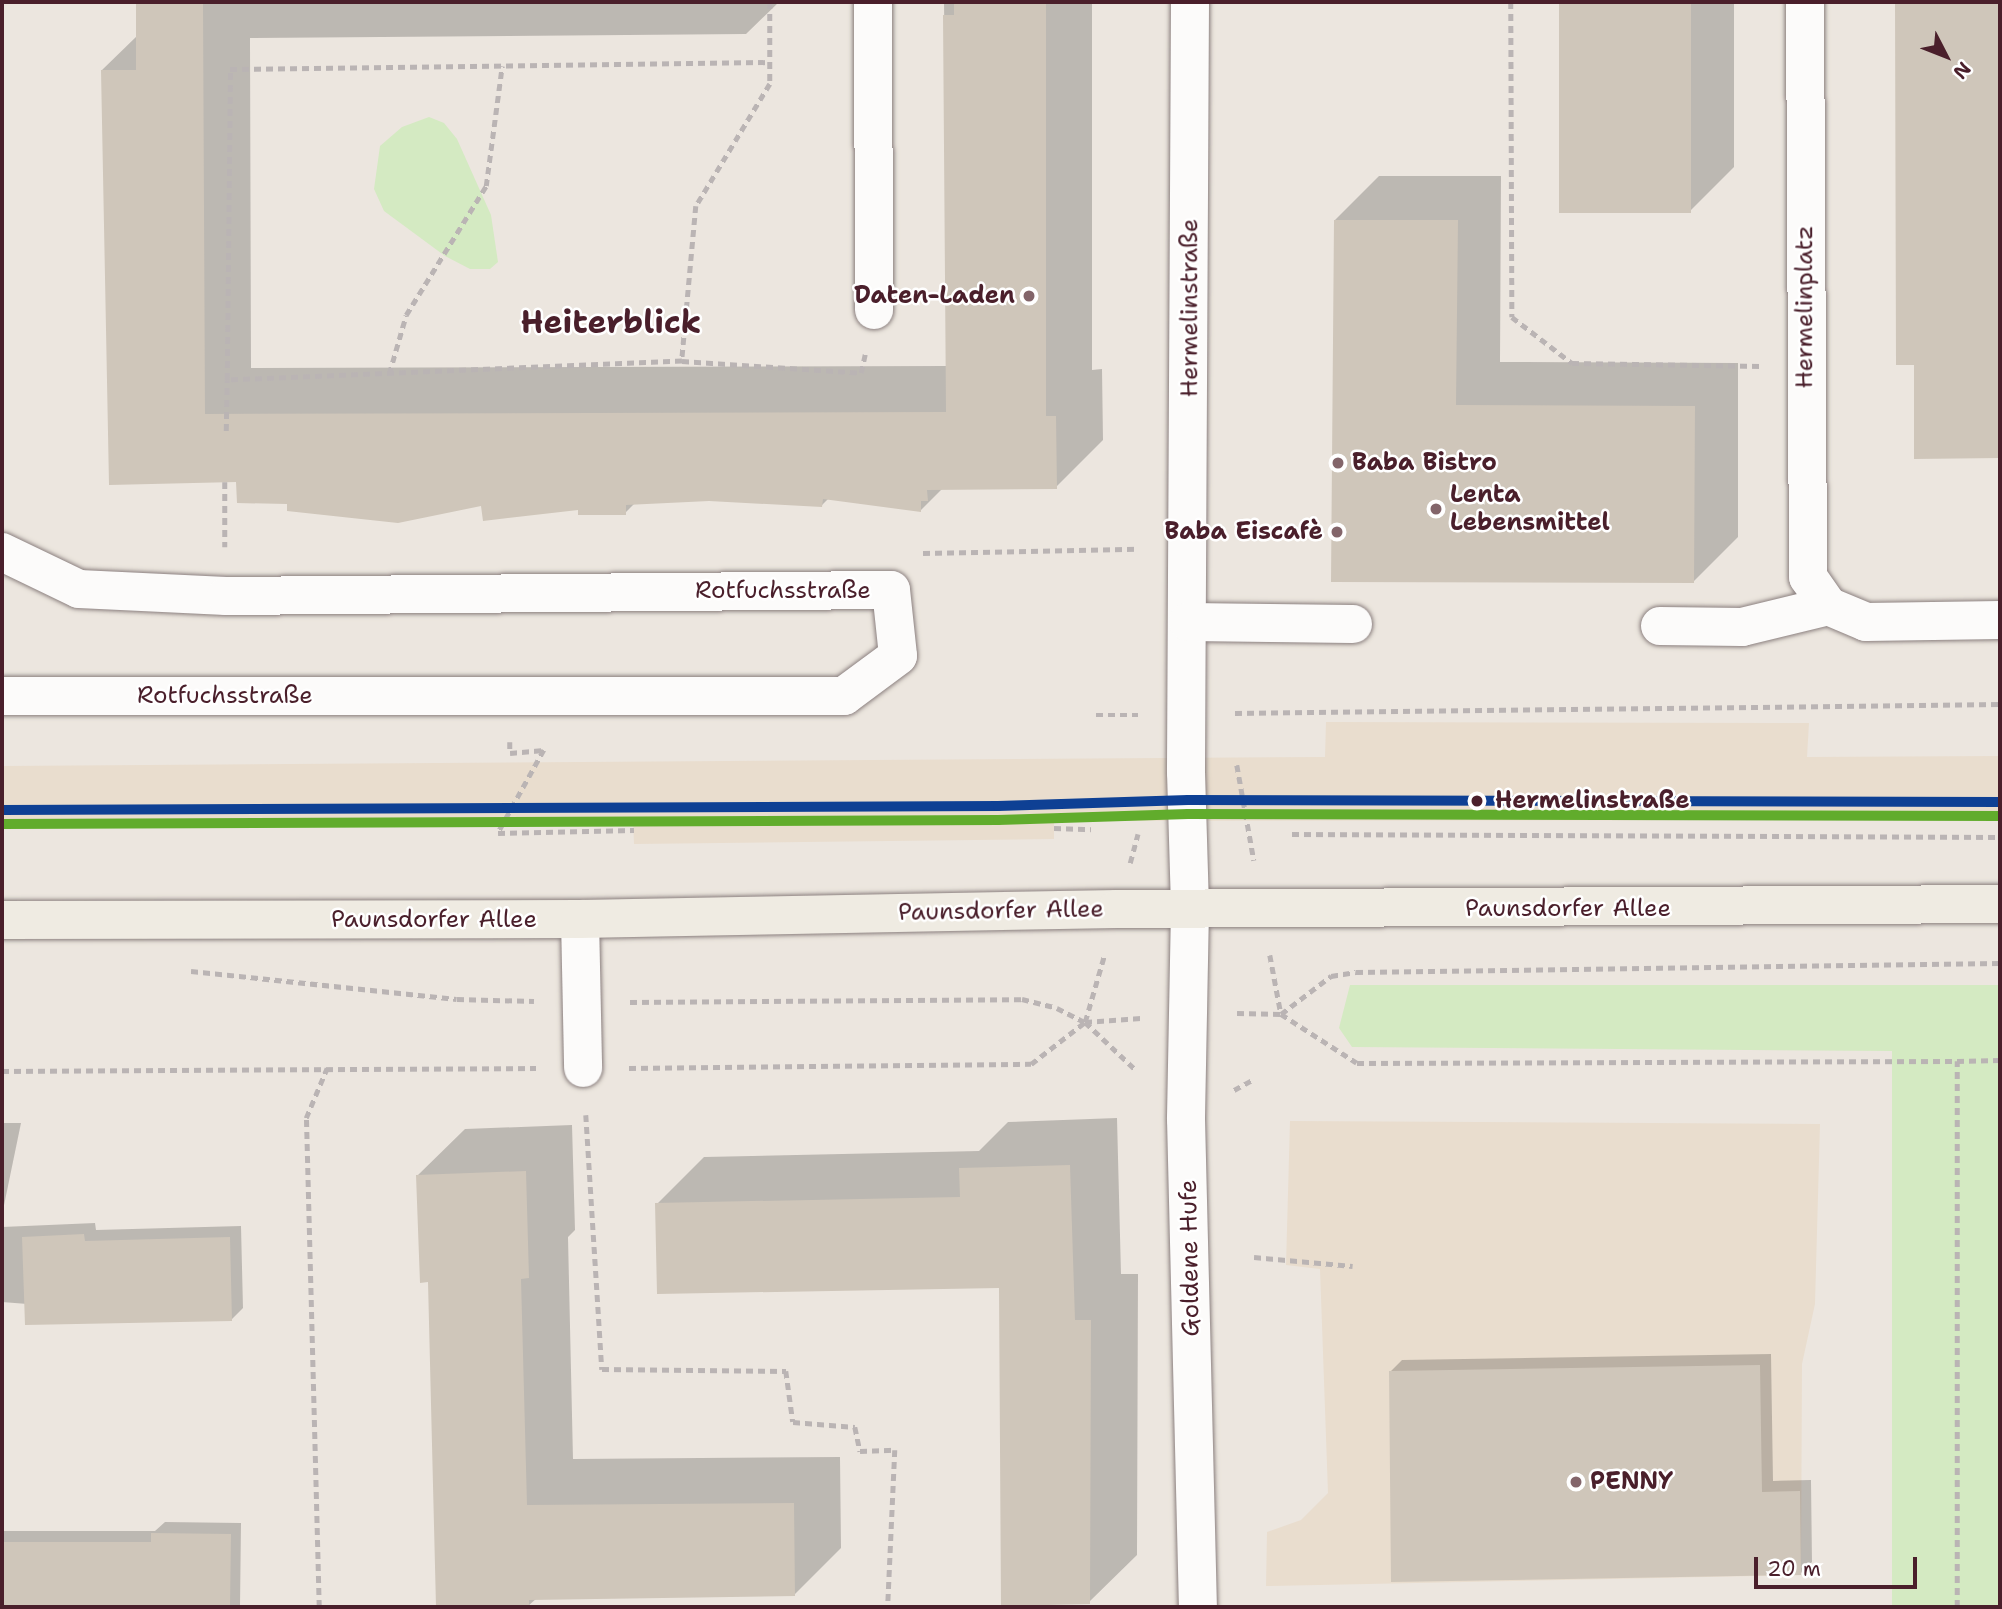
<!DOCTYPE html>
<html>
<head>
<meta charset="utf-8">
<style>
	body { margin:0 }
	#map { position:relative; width:2002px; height:1609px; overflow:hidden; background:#ece6df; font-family:"Shantell Sans",sans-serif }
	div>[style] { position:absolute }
	.built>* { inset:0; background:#e9ddce }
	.green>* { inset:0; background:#d4eac2 }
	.shadow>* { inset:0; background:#0003 }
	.building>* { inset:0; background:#cfc6ba; transform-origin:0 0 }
	.path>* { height:4.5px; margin-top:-2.25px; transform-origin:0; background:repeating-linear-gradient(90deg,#bab4b4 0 7px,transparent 0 12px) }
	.roads { filter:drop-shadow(0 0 2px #8b807f) drop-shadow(0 0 2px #8b807f) }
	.minor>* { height:38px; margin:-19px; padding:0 19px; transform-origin:19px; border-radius:19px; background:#fcfbfa }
	.major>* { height:38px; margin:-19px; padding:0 19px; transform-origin:19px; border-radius:19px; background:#efebe2 }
	.tram-1>* { height:10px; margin:-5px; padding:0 5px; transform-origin:5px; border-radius:5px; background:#0e4094 }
	.tram-2>* { height:10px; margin:-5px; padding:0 5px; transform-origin:5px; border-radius:5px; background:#61ac2c }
	.dots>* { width:19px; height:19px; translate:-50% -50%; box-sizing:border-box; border:4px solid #fff; border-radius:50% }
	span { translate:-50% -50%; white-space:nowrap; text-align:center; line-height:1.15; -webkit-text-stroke:5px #fff; paint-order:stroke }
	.poi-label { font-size:24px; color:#4a1f2b; font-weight:700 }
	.right { translate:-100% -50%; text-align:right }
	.left { translate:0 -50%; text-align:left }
	.street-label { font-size:24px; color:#4a1f2b }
	.stop-label { font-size:24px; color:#4a1f2b; font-weight:700 }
	.district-label { font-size:32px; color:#4a1f2b; font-weight:700 }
	.frame { position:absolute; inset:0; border:4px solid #4a1f2b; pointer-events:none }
	.north { position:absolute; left:1911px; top:21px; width:70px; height:70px; -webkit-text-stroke:5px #fff; paint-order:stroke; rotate:132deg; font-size:19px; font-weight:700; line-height:28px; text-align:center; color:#4a1f2b }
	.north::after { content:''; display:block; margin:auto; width:24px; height:32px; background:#4a1f2b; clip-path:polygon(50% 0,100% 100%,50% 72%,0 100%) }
	.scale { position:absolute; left:1754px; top:1557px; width:163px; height:32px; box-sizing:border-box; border:4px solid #4a1f2b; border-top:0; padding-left:9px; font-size:21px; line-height:24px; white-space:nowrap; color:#4a1f2b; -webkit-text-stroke:5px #fff; paint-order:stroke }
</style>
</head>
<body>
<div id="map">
	<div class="built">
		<i style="clip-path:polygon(1326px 722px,1809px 723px,1807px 757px,2000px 756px,2000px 820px,1054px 821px,1054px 839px,634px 844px,633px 819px,2px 825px,2px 766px,1325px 757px)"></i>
		<i style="clip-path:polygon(1290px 1121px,1820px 1124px,1815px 1304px,1802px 1364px,1801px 1575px,1266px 1586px,1267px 1532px,1301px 1520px,1328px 1493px,1320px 1269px,1286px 1265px)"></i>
	</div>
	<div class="green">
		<i style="clip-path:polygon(429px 117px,444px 123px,457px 139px,491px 215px,498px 262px,490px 269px,470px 269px,445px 256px,384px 211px,374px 189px,380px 146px,402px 127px)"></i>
		<i style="clip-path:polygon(1350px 985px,2000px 985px,2000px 1607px,1892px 1607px,1892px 1051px,1352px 1047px,1339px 1028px)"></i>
	</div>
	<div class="shadow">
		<i style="clip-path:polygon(138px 2px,852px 2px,778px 3px,746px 34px,250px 38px,251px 368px,948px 366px,944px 2px,1092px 2px,1092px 370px,1102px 369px,1103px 440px,1056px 487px,942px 489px,921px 510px,829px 498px,822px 505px,709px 499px,636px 502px,625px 513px,483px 504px,288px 502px,238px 480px,110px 484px,102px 70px,138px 35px)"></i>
		<i style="clip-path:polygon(1561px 2px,1734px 2px,1734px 167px,1690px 211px,1560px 211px)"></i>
		<i style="clip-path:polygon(1897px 2px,2000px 2px,2000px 457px,1916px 457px,1916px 364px,1898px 364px)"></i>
		<i style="clip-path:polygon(1379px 176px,1501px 176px,1500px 362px,1738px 363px,1738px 537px,1694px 581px,1333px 580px,1335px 220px)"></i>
		<i style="clip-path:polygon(1117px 1118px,1121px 1274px,1138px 1274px,1137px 1555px,1089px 1602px,1001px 1286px,657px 1204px,704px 1157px,979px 1151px,1008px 1122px)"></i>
		<i style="clip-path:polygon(2px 1123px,21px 1123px,2px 1215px)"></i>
		<i style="clip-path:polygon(572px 1125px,575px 1230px,568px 1237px,573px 1459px,840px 1457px,841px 1548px,794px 1595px,537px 1598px,528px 1606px,438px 1607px,429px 1281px,418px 1175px,465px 1129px)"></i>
		<i style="clip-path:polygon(95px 1223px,96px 1230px,241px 1226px,243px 1308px,231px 1320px,2px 1302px,2px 1227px)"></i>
		<i style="clip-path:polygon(1771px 1354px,1773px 1481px,1811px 1480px,1812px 1562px,1801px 1573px,1390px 1372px,1402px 1360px)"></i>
		<i style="clip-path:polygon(165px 1522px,241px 1523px,240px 1607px,2px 1607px,2px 1531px,155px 1531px)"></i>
	</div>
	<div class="building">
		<i style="clip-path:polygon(136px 2px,203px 2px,205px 414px,946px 412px,943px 15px,954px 15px,954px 2px,1046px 2px,1046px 416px,1056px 416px,1057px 489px,927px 490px,928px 501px,921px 501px,921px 512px,823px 499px,822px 507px,709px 501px,626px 505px,626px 515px,578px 515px,578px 510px,483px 521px,481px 506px,398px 523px,287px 511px,287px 504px,237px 503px,236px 482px,109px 485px,101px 70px,136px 70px)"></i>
		<i style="left:1559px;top:2px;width:132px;height:211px"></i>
		<i style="clip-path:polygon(1895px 2px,2000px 2px,2000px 458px,1914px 459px,1914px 365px,1896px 365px)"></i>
		<i style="clip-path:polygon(1334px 220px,1458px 220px,1456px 405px,1695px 406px,1694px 583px,1331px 582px)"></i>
		<i style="clip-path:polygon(1070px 1165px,1075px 1320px,1091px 1320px,1090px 1604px,1001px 1606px,999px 1288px,657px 1294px,655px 1203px,960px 1197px,959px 1168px)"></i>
		<i style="clip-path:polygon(526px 1171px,529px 1278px,521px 1279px,527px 1505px,794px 1503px,795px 1596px,529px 1600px,529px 1607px,436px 1607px,428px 1282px,420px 1283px,416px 1175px)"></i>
		<i style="clip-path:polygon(84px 1234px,85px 1241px,230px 1237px,232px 1321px,25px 1325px,22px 1237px)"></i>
		<i style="clip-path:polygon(1760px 1365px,1762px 1492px,1800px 1491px,1801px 1575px,1391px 1582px,1389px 1371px)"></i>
		<i style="clip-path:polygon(151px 1533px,231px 1534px,230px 1607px,2px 1607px,2px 1542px,151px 1542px)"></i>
	</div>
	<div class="path">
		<i style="left:770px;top:2px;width:82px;rotate:90deg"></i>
		<i style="left:770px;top:84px;width:143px;rotate:121.2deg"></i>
		<i style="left:696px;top:206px;width:156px;rotate:95.2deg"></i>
		<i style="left:682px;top:361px;width:455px;rotate:177.6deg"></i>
		<i style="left:227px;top:380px;width:311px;rotate:-89.4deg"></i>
		<i style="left:230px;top:69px;width:540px;rotate:-0.74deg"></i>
		<i style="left:1511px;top:2px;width:315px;rotate:89.8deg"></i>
		<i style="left:1512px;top:317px;width:76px;rotate:37.5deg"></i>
		<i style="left:1572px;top:363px;width:189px;rotate:0.9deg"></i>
		<i style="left:682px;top:361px;width:179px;rotate:3.8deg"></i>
		<i style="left:861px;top:373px;width:19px;rotate:-78deg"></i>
		<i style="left:389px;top:374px;width:61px;rotate:-73.9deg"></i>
		<i style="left:406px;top:315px;width:152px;rotate:-58.2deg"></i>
		<i style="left:486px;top:186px;width:121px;rotate:-82.4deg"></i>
		<i style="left:226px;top:431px;width:51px;rotate:-88.9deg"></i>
		<i style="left:225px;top:482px;width:65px;rotate:90deg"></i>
		<i style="left:923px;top:553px;width:215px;rotate:-1.1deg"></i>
		<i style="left:1235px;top:713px;width:765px;rotate:-0.67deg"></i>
		<i style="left:1096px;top:715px;width:42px"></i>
		<i style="left:510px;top:742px;width:11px;rotate:90deg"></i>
		<i style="left:510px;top:753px;width:34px;rotate:-5deg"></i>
		<i style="left:544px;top:750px;width:95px;rotate:119deg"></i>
		<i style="left:498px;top:833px;width:136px;rotate:-1.3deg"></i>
		<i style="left:1237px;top:765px;width:97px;rotate:79.9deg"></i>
		<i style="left:1054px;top:828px;width:37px;rotate:2deg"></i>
		<i style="left:1292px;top:834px;width:708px;rotate:0.24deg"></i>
		<i style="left:1130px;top:863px;width:30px;rotate:-75deg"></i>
		<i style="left:1270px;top:955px;width:60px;rotate:79.4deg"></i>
		<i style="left:191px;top:971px;width:267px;rotate:6deg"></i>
		<i style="left:457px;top:999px;width:77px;rotate:1.5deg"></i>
		<i style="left:630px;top:1002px;width:392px;rotate:-0.4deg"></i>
		<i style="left:1022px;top:999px;width:36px;rotate:14deg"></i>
		<i style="left:1057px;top:1008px;width:31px;rotate:27deg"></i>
		<i style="left:1085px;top:1022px;width:71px;rotate:43.3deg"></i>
		<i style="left:1237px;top:1013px;width:44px;rotate:1.3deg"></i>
		<i style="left:1281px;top:1014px;width:90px;rotate:32.8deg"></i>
		<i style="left:1357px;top:1063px;width:600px;rotate:-0.19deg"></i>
		<i style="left:1281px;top:1014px;width:63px;rotate:-37.2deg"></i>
		<i style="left:1331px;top:976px;width:25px;rotate:-9deg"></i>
		<i style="left:1356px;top:972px;width:644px;rotate:-0.8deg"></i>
		<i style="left:1085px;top:1022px;width:69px;rotate:-73.9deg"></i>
		<i style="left:629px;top:1068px;width:402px;rotate:-0.6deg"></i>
		<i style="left:1031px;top:1064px;width:68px;rotate:-37.9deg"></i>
		<i style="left:1085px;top:1022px;width:56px;rotate:-4.1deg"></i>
		<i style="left:2px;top:1071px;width:534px;rotate:-0.32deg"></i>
		<i style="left:1234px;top:1090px;width:23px;rotate:-29deg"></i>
		<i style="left:586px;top:1115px;width:255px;rotate:86.4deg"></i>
		<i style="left:602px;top:1369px;width:184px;rotate:0.6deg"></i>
		<i style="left:786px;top:1371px;width:51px;rotate:82.2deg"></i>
		<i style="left:793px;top:1422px;width:62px;rotate:4.6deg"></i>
		<i style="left:855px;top:1427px;width:25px;rotate:78deg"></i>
		<i style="left:860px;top:1451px;width:35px;rotate:-2deg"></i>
		<i style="left:895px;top:1450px;width:157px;rotate:92.6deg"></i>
		<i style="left:1254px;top:1257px;width:99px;rotate:5.2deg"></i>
		<i style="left:319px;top:1607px;width:489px;rotate:-91.5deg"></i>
		<i style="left:306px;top:1118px;width:54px;rotate:-67.2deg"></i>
		<i style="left:1957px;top:1607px;width:546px;rotate:-90deg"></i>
		<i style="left:1957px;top:1061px;width:43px;rotate:-1.3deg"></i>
	</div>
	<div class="roads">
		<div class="minor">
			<i style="left:873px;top:2px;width:308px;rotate:89.8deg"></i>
			<i style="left:1190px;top:2px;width:770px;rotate:90.3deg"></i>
			<i style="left:1186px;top:772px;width:137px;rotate:88.3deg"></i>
			<i style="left:1190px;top:909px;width:210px;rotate:91.1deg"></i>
			<i style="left:1186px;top:1119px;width:488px;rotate:88.6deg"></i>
			<i style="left:1805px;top:2px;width:575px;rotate:89.7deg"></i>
			<i style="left:1808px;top:577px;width:35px;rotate:55deg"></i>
			<i style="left:2px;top:552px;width:85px;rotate:25.7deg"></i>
			<i style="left:79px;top:589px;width:147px;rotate:2.7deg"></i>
			<i style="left:226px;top:596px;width:665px;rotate:-0.52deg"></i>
			<i style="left:891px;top:590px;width:66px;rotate:83.9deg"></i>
			<i style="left:898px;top:656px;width:67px;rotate:143.5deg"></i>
			<i style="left:844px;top:696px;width:842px;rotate:180deg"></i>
			<i style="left:1828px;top:606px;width:41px;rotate:22.8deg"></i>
			<i style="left:1866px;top:622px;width:134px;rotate:-0.9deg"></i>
			<i style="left:1188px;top:622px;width:165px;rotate:0.7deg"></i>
			<i style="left:1660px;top:626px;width:82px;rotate:0.7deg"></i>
			<i style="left:1742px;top:627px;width:89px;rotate:-13.7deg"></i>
			<i style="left:580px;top:919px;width:149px;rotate:88.8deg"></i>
		</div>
		<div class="major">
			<i style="left:2px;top:920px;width:578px;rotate:-0.1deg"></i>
			<i style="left:580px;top:919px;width:537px;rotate:-1.07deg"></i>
			<i style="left:1117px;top:909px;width:883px;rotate:-0.32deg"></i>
		</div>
	</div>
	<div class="tram-1">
		<i style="left:2px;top:810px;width:996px;rotate:-0.23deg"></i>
		<i style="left:998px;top:806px;width:190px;rotate:-1.8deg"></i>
		<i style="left:1188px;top:800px;width:812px;rotate:0.14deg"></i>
	</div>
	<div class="tram-2">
		<i style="left:2px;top:824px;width:996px;rotate:-0.23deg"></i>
		<i style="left:998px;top:820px;width:190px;rotate:-1.8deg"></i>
		<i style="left:1188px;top:814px;width:812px;rotate:0.14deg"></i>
	</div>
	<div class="dots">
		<i style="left:1029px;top:296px;background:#83656a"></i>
		<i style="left:1338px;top:463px;background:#83656a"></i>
		<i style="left:1436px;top:509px;background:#83656a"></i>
		<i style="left:1337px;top:532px;background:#83656a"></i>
		<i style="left:1477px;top:801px;background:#4a1f2b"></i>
		<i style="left:1576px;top:1482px;background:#83656a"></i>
	</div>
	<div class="poi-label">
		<span class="right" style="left:1015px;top:296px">Daten-Laden</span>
		<span class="left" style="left:1352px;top:463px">Baba Bistro</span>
		<span class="left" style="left:1450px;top:509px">Lenta<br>Lebensmittel</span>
		<span class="right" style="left:1323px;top:532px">Baba Eiscafè</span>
		<span class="left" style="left:1590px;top:1482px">PENNY</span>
	</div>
	<div class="street-label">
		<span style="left:1805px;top:307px;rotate:-90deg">Hermelinplatz</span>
		<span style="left:1190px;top:308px;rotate:-90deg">Hermelinstraße</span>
		<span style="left:783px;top:591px">Rotfuchsstraße</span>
		<span style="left:225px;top:696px">Rotfuchsstraße</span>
		<span style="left:1568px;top:909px">Paunsdorfer Allee</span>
		<span style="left:1001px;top:911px;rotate:-1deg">Paunsdorfer Allee</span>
		<span style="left:434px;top:920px">Paunsdorfer Allee</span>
		<span style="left:1190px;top:1258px;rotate:-91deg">Goldene Hufe</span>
	</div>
	<div class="stop-label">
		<span class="left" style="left:1495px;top:801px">Hermelinstraße</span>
	</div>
	<div class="district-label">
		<span style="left:611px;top:322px">Heiterblick</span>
	</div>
	<div class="frame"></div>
	<div class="north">N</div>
	<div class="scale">20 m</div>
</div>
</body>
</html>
